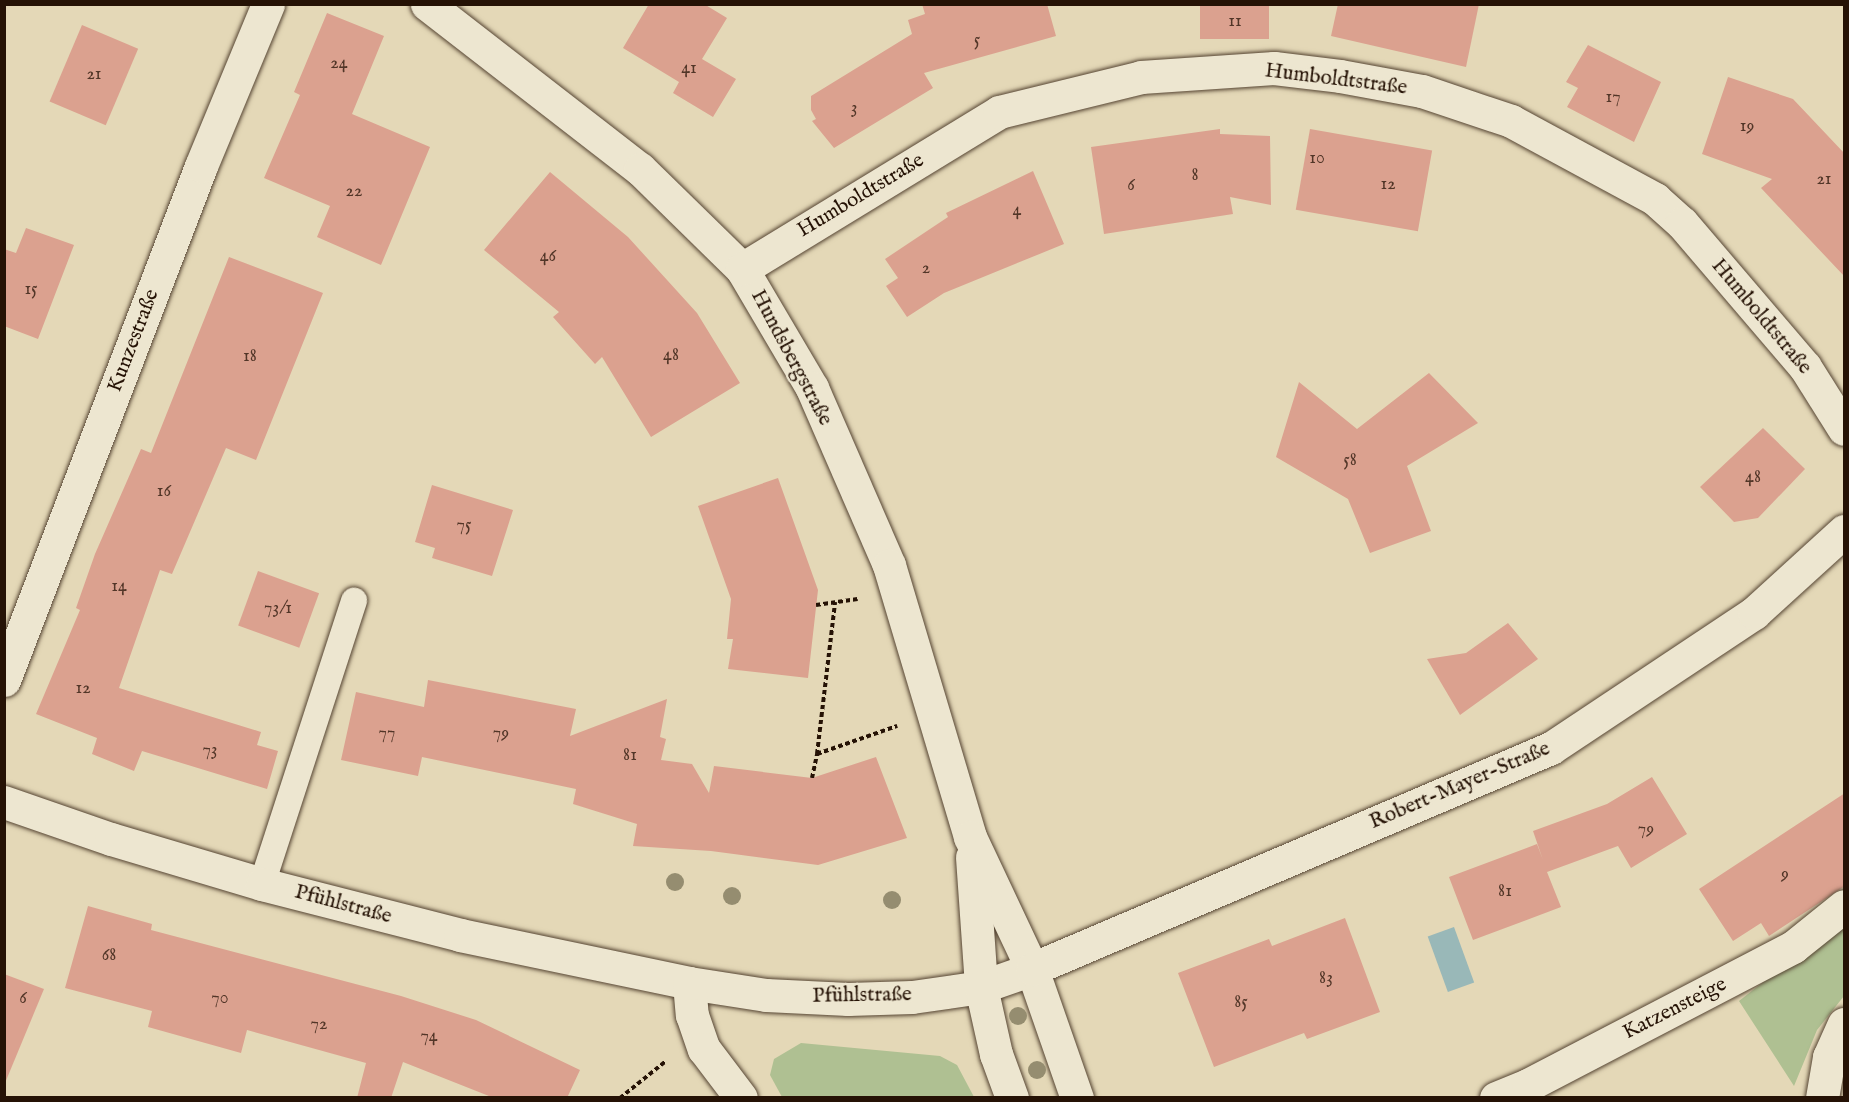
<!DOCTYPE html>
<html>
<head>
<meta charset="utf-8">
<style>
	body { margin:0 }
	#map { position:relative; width:1849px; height:1102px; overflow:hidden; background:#e4d8b7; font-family:"IM FELL English",serif }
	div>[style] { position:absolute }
	.green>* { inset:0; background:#afc092 }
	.water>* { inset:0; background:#99b8b8; transform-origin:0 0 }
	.building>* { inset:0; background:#dba18f; transform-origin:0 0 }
	.path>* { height:4px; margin-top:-2px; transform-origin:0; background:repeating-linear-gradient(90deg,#251205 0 4.5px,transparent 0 7.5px) }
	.roads { filter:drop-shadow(0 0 2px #554432) drop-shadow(0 0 2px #554432) }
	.lane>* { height:26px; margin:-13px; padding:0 13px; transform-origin:13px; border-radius:13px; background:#ede6d0 }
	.street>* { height:33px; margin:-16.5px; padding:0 16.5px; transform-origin:16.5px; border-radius:16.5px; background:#ede6d0 }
	.trees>* { width:18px; height:18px; margin:-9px; border-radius:50%; background:#958d70 }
	span { translate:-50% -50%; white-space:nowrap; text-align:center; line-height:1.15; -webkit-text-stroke:4.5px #ede6d0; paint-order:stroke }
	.number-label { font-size:18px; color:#523628 }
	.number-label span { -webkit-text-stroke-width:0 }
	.street-label { font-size:21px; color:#251205 }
	.frame { position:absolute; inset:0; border:6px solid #251205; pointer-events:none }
</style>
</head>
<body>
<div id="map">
	<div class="green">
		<i style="clip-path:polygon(1844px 919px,1844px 996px,1817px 1030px,1794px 1086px,1739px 1001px)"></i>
		<i style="clip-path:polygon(801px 1043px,940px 1056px,957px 1065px,974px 1097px,782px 1097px,770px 1075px,774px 1059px)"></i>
	</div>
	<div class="water">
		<i style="left:1454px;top:927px;width:59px;height:28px;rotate:70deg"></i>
	</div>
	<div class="building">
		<i style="clip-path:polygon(649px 4px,704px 4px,727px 18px,702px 59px,736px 79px,713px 117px,673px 93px,679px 82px,623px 48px)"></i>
		<i style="clip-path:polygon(922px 4px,1047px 4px,1056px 36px,924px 73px,933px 88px,834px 148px,812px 121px,816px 119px,811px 110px,811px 96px,912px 34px,908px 20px,925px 14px)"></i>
		<i style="left:1200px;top:4px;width:69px;height:35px"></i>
		<i style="clip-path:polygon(1338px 4px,1479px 4px,1466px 67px,1331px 36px)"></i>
		<i style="clip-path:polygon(327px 13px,384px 36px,352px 114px,430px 147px,381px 265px,317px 237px,330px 206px,264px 178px,300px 95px,294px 92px)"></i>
		<i style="left:82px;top:25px;width:61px;height:83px;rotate:23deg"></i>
		<i style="clip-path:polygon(1588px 45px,1661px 82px,1634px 142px,1567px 107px,1578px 88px,1566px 82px)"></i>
		<i style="clip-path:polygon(1728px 77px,1793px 99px,1845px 154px,1845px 277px,1761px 188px,1772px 179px,1702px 154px)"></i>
		<i style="clip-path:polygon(1220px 129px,1220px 134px,1270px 136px,1271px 205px,1230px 197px,1233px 214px,1104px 234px,1091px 147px)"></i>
		<i style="left:1310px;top:129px;width:124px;height:82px;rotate:10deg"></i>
		<i style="clip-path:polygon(1033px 171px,1064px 244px,944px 293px,907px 317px,886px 286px,898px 278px,885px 259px,948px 217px,946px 213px)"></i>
		<i style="clip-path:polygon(550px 172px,628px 237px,697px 313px,740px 383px,651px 437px,602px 357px,595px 364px,553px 317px,559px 312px,484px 250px)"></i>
		<i style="clip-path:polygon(26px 228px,74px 245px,38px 339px,4px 326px,4px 249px,16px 253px)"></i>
		<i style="clip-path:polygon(229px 257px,323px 293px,256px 460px,226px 448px,172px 574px,160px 570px,119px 688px,261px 732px,257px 745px,278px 751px,267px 789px,142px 751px,134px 771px,92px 754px,97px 738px,36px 714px,80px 610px,76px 608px,95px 554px,141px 449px,151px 453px)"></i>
		<i style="clip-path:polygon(1429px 373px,1478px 423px,1407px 466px,1431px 531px,1370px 553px,1348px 499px,1276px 457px,1299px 382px,1357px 429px)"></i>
		<i style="clip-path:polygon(1763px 428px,1805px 469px,1758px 518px,1734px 522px,1700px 487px)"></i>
		<i style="clip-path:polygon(778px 478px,818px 590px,808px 678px,728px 669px,733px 639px,727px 639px,731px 599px,698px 506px)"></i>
		<i style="clip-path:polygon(432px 485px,513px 510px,492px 576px,432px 558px,435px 548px,415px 542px)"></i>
		<i style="left:258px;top:571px;width:65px;height:58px;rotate:20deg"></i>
		<i style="clip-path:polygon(1508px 623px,1538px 659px,1460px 715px,1427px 659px,1466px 653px)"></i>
		<i style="clip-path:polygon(428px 680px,576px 709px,570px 736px,667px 699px,660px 737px,666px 739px,661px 760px,692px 764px,709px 793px,714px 766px,812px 778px,876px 757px,907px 838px,818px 865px,711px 851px,633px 846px,637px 824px,573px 804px,576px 789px,422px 757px,418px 776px,341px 760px,356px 692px,424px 707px)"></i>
		<i style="clip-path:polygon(1652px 777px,1687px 834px,1631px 868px,1618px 846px,1547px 872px,1561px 907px,1473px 940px,1449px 877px,1537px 844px,1543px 860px,1533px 831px,1607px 804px)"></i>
		<i style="clip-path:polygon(1845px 793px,1845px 886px,1769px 936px,1761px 923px,1733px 941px,1699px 889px)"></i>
		<i style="clip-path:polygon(88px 906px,152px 924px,151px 930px,401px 996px,476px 1020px,580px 1070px,567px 1098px,494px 1098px,403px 1062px,391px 1098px,357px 1098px,366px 1063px,247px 1030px,241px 1053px,148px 1027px,152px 1011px,65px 988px)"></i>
		<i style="clip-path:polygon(1345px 918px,1380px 1012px,1307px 1039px,1304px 1033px,1214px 1067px,1178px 973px,1269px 939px,1272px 946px)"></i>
		<i style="clip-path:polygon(4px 974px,44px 989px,5px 1083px,4px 1083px)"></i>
	</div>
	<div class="path">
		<i style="left:816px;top:605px;width:42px;rotate:-8.1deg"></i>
		<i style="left:817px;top:754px;width:153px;rotate:-83.2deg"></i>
		<i style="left:812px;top:778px;width:25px;rotate:-78deg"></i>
		<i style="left:817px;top:754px;width:85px;rotate:-19.3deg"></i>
		<i style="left:620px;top:1098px;width:59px;rotate:-38.8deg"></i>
	</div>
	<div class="roads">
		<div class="lane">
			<i style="left:262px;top:884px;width:298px;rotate:-72deg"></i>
		</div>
		<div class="street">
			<i style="left:427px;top:4px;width:269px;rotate:37.8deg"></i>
			<i style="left:640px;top:169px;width:143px;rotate:44.4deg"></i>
			<i style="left:742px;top:269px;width:138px;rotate:59.5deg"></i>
			<i style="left:812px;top:388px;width:193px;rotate:66.5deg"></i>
			<i style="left:889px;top:565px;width:284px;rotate:73.4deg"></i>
			<i style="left:970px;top:837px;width:146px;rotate:64.8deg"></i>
			<i style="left:1032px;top:969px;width:137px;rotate:70.8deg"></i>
			<i style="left:742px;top:269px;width:301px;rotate:-31.4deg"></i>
			<i style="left:999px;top:112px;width:146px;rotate:-13.8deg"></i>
			<i style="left:1141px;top:77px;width:133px;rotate:-3.9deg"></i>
			<i style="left:1274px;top:68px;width:66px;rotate:6.9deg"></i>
			<i style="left:1340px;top:76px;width:83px;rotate:10.4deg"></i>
			<i style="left:1422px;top:91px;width:94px;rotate:18.6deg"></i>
			<i style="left:1511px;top:121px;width:164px;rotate:28.4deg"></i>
			<i style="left:1655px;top:199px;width:36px;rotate:42deg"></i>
			<i style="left:1682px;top:223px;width:189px;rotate:49.5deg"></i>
			<i style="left:1805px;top:367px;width:73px;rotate:57.8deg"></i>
			<i style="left:4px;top:680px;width:550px;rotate:-69.03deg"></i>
			<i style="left:201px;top:166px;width:175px;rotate:-67.5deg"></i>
			<i style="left:4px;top:802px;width:113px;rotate:19.1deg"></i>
			<i style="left:111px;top:839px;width:158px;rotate:16.6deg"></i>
			<i style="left:262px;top:884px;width:204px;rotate:14.4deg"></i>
			<i style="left:460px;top:935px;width:234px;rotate:11.8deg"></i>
			<i style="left:689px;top:983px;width:78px;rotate:8.9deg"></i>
			<i style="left:766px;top:995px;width:82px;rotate:2.8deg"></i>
			<i style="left:848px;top:999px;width:64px;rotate:-1.8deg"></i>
			<i style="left:912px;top:997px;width:70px;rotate:-8.2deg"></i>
			<i style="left:981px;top:987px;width:54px;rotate:-19.4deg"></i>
			<i style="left:1032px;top:969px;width:564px;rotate:-23.07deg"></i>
			<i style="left:1551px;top:748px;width:244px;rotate:-33.6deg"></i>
			<i style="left:1754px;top:613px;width:122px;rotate:-42.3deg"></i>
			<i style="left:972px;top:857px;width:130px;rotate:86deg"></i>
			<i style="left:981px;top:987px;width:69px;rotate:77.4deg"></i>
			<i style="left:996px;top:1054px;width:47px;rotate:70deg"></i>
			<i style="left:689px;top:983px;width:32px;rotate:85deg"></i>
			<i style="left:692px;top:1015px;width:36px;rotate:71deg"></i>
			<i style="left:704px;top:1049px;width:61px;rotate:52.9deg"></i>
			<i style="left:1496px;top:1098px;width:35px;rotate:-22deg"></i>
			<i style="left:1528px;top:1085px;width:299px;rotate:-27.5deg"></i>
			<i style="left:1793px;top:947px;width:65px;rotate:-38.8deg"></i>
			<i style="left:1822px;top:1098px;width:42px;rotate:-80.3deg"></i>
			<i style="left:1829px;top:1057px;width:36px;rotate:-66deg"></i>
		</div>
	</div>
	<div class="trees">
		<i style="left:675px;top:882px"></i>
		<i style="left:732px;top:896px"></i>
		<i style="left:892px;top:900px"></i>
		<i style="left:1018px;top:1016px"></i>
		<i style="left:1037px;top:1070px"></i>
	</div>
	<div class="number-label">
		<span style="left:1235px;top:22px">11</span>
		<span style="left:977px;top:41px">5</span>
		<span style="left:339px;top:64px">24</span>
		<span style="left:689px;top:69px">41</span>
		<span style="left:94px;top:75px">21</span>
		<span style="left:1613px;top:98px">17</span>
		<span style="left:854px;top:109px">3</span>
		<span style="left:1747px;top:127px">19</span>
		<span style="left:1317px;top:159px">10</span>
		<span style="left:1195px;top:176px">8</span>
		<span style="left:1824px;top:180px">21</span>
		<span style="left:1388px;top:185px">12</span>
		<span style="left:1131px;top:186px">6</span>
		<span style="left:354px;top:192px">22</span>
		<span style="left:1017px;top:211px">4</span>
		<span style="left:548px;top:257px">46</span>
		<span style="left:926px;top:269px">2</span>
		<span style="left:31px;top:290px">15</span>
		<span style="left:671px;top:356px">48</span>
		<span style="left:250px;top:357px">18</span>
		<span style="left:1350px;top:461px">58</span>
		<span style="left:1753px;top:478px">48</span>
		<span style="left:164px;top:492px">16</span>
		<span style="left:464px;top:526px">75</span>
		<span style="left:119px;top:587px">14</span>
		<span style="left:278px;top:609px">73/1</span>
		<span style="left:83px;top:689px">12</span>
		<span style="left:387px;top:734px">77</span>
		<span style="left:501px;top:734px">79</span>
		<span style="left:210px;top:751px">73</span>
		<span style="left:630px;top:756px">81</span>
		<span style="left:1646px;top:830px">79</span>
		<span style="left:1785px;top:875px">9</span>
		<span style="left:1505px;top:892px">81</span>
		<span style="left:109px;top:956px">68</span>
		<span style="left:1326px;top:979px">83</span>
		<span style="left:23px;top:999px">6</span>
		<span style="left:220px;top:999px">70</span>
		<span style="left:1241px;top:1003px">85</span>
		<span style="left:319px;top:1025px">72</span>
		<span style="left:429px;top:1037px">74</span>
	</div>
	<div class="street-label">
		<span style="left:1336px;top:80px;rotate:7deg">Humboldtstraße</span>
		<span style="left:861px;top:196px;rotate:-31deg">Humboldtstraße</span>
		<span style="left:1761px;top:317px;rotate:50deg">Humboldtstraße</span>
		<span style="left:134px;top:341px;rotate:-69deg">Kunzestraße</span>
		<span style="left:791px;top:358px;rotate:62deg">Hundsbergstraße</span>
		<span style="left:1460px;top:786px;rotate:-23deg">Robert-Mayer-Straße</span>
		<span style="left:343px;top:905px;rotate:15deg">Pfühlstraße</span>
		<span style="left:862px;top:996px;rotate:-1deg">Pfühlstraße</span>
		<span style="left:1675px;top:1009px;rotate:-27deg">Katzensteige</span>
	</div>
	<div class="frame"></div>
</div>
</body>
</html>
